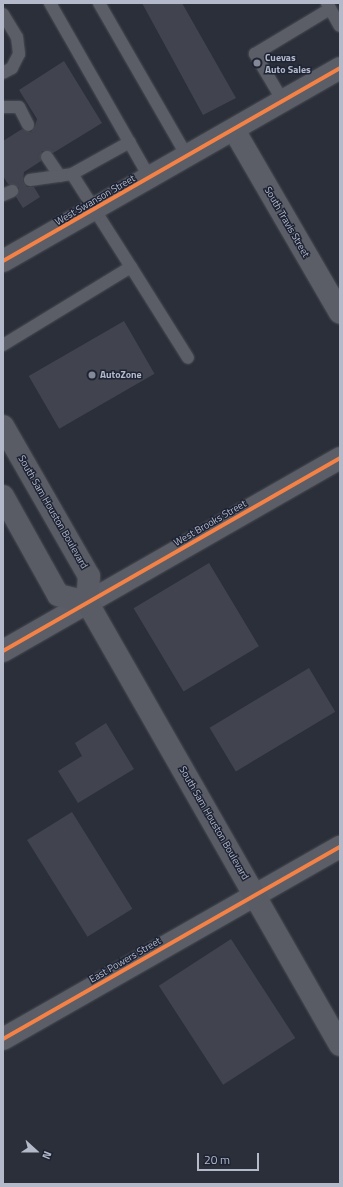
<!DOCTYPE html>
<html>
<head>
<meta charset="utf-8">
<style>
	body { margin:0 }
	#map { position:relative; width:343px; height:1187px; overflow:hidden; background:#2b2f39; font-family:"Titillium Web",sans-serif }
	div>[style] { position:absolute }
	.building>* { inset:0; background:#41444e; transform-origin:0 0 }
	.roads { filter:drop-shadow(0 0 1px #494c53) drop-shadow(0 0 1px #494c53) }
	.lane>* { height:12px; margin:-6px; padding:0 6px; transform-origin:6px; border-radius:6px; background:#5b5e67 }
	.street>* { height:22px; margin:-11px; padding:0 11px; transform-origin:11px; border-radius:11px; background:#5b5e67 }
	.secondary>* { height:22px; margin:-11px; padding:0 11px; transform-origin:11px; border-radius:11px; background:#5a5c65 }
	.cycleway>* { height:4px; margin:-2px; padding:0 2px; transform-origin:2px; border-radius:2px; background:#f48246 }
	.dots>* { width:11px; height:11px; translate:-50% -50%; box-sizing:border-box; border:2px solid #1e2435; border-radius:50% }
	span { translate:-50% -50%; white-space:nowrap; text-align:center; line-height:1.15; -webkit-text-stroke:3px #1e2435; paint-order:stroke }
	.poi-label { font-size:10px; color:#b5baca; font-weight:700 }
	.left { translate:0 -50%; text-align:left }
	.street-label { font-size:10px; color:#b5baca }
	.frame { position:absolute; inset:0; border:4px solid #b5baca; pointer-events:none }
	.north { position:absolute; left:16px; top:1131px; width:40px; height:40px; -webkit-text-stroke:3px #1e2435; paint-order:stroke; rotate:111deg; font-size:11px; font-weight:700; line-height:16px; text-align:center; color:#b5baca }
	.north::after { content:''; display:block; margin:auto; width:14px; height:18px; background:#b5baca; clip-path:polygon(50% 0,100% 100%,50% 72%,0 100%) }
	.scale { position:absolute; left:197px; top:1153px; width:62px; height:18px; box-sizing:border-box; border:2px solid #b5baca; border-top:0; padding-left:5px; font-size:12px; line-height:14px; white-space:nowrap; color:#b5baca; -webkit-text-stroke:3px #1e2435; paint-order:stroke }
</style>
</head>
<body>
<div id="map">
	<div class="building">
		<i style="clip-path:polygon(142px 3px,182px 3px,236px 98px,203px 115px)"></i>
		<i style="clip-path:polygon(64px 61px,102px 123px,53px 153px,42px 151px,41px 161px,24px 172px,23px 181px,27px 187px,34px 187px,40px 197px,23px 208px,16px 197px,19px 188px,8px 184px,3px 176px,3px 141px,22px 129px,31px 132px,35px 126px,37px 119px,19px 90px)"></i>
		<i style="left:124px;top:321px;width:61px;height:110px;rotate:60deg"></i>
		<i style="left:209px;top:563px;width:97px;height:88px;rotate:59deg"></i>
		<i style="left:309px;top:668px;width:51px;height:116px;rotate:59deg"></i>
		<i style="clip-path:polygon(106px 723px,134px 769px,78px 803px,58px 771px,82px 756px,75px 743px)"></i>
		<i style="left:72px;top:812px;width:114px;height:53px;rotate:58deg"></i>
		<i style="left:231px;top:939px;width:118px;height:86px;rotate:57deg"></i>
	</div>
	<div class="roads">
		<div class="lane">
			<i style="left:50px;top:3px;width:202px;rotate:60.3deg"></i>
			<i style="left:99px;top:3px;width:177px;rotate:60.1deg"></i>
			<i style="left:327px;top:3px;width:26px;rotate:61deg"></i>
			<i style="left:3px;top:14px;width:27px;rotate:59deg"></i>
			<i style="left:17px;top:37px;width:17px;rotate:83deg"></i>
			<i style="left:19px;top:54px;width:16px;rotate:117deg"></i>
			<i style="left:12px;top:68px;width:10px;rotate:151deg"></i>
			<i style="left:283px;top:101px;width:55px;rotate:-120.8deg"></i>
			<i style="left:255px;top:54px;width:87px;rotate:-31deg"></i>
			<i style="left:3px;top:107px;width:16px"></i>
			<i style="left:19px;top:107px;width:20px;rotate:63deg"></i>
			<i style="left:47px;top:157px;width:23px;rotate:56deg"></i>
			<i style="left:30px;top:180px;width:42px;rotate:-8.1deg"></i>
			<i style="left:72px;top:174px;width:66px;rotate:-28.9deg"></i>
			<i style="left:3px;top:195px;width:10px;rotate:-24deg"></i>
			<i style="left:131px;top:267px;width:107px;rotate:57.9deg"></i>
			<i style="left:3px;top:345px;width:150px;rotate:-31.4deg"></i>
			<i style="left:131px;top:267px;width:110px;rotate:-122.4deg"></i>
		</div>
		<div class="street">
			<i style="left:234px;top:130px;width:211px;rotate:59.9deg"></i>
			<i style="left:3px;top:261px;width:388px;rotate:-29.8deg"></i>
			<i style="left:3px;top:651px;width:388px;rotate:-29.8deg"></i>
			<i style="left:3px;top:1039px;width:388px;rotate:-29.7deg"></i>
		</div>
		<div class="secondary">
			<i style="left:3px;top:426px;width:173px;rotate:60.2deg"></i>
			<i style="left:89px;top:576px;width:26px;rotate:94deg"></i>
			<i style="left:87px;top:602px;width:510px;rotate:60.27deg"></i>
			<i style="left:3px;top:496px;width:113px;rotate:60.9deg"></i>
			<i style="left:58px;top:595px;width:30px;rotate:14deg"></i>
		</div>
	</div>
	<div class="cycleway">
		<i style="left:3px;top:261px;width:388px;rotate:-29.8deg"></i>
		<i style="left:3px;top:651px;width:388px;rotate:-29.8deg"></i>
		<i style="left:3px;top:1039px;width:388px;rotate:-29.7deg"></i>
	</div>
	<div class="dots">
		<i style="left:257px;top:63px;background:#858997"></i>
		<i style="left:92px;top:375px;background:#858997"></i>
	</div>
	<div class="poi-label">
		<span class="left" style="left:265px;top:63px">Cuevas<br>Auto Sales</span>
		<span class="left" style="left:100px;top:375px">AutoZone</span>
	</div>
	<div class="street-label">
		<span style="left:95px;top:200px;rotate:-30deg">West Swanson Street</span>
		<span style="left:287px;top:222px;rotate:60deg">South Travis Street</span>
		<span style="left:53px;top:512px;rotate:60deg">South Sam Houston Boulevard</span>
		<span style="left:210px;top:523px;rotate:-30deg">West Brooks Street</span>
		<span style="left:214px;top:823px;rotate:60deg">South Sam Houston Boulevard</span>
		<span style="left:125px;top:960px;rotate:-30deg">East Powers Street</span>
	</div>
	<div class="frame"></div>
	<div class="north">N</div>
	<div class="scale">20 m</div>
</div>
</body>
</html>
